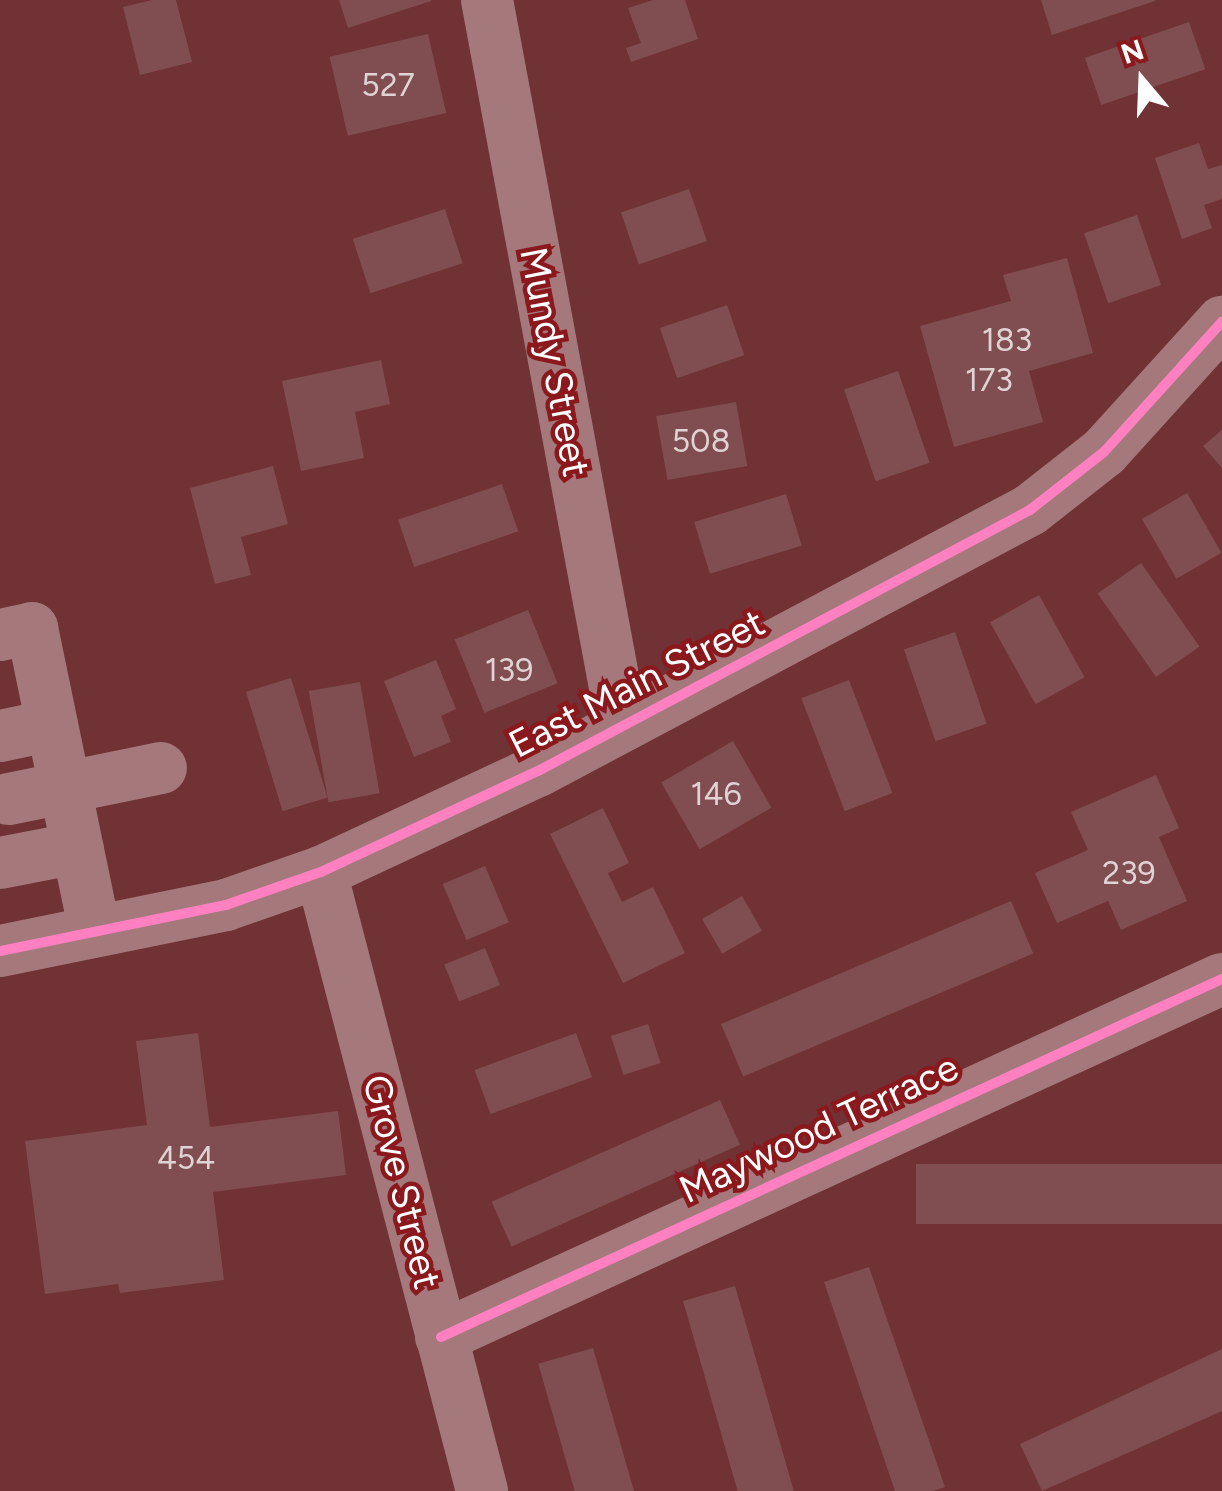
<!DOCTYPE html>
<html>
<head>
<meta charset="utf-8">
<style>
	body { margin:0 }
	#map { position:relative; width:1222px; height:1491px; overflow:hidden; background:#703234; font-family:Figtree,sans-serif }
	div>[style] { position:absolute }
	.building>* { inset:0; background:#804e50; transform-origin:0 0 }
	.minor>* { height:52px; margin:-26px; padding:0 26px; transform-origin:26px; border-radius:26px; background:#a5797b }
	.cycleway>* { height:10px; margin:-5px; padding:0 5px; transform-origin:5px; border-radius:5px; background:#ff80c0 }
	span { translate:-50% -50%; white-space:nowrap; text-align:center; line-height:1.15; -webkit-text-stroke:9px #8a181c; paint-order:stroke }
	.number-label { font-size:32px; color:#dfd3d3 }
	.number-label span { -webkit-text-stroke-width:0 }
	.street-label { font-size:38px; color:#fff }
	.north { position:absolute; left:1092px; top:30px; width:100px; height:100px; -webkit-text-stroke:8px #8a181c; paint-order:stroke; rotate:341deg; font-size:28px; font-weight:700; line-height:40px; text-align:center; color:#fff }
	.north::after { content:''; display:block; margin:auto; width:35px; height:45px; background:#fff; clip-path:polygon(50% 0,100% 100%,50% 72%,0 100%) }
</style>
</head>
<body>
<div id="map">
	<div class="building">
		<i style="clip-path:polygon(152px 0,176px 0,192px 62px,140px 75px,123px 7px)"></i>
		<i style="clip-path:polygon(339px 0,431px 0,431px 1px,348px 28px)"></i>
		<i style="clip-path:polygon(653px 0,685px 0,698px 39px,631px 62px,626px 48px,641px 43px,628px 8px)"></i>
		<i style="clip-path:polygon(1041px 0,1155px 0,1155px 1px,1052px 35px)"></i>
		<i style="left:1189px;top:22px;width:50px;height:110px;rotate:71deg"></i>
		<i style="left:428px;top:34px;width:81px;height:101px;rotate:77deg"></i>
		<i style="clip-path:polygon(1199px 143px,1208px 169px,1222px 165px,1222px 199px,1204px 205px,1212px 228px,1182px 239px,1155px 158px)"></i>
		<i style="left:689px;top:189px;width:55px;height:72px;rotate:71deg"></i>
		<i style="left:445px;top:209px;width:57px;height:97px;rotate:72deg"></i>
		<i style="left:1137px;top:215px;width:74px;height:56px;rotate:71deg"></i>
		<i style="clip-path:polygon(1067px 258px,1093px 353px,1029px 371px,1043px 422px,954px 447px,920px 326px,1011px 301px,1003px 275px)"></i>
		<i style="left:727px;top:305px;width:53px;height:71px;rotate:71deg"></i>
		<i style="clip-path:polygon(381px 360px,390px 404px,355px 412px,364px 458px,301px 471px,282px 381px)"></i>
		<i style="left:898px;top:371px;width:97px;height:57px;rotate:71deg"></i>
		<i style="left:736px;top:402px;width:65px;height:81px;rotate:80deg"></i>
		<i style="clip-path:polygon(1222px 430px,1222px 468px,1203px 446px)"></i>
		<i style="clip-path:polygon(273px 466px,288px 524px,241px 537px,251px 575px,215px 584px,190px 488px)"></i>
		<i style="left:502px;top:484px;width:50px;height:110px;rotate:71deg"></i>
		<i style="left:1187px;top:493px;width:69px;height:52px;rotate:60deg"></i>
		<i style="left:786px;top:494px;width:54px;height:96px;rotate:73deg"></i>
		<i style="left:1141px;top:563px;width:102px;height:53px;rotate:55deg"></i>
		<i style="left:1039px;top:595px;width:94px;height:56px;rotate:61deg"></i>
		<i style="left:528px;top:610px;width:79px;height:79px;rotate:68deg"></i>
		<i style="left:955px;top:632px;width:97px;height:54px;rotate:71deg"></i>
		<i style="clip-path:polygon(436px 660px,456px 709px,441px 716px,451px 742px,414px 757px,384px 681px)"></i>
		<i style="left:291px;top:678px;width:125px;height:47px;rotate:73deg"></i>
		<i style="left:849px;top:680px;width:121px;height:51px;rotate:69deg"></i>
		<i style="left:360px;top:682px;width:113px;height:52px;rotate:80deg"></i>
		<i style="left:733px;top:741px;width:77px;height:83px;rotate:60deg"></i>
		<i style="clip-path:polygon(1156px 775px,1179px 828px,1159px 837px,1187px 901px,1121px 930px,1108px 901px,1057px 923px,1035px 873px,1088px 850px,1071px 812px)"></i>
		<i style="clip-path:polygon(603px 808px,629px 863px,608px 873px,622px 902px,653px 887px,685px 953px,623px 983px,550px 834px)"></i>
		<i style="left:485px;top:866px;width:61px;height:46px;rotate:67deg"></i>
		<i style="left:742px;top:896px;width:40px;height:46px;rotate:60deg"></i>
		<i style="left:1011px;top:901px;width:57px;height:315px;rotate:67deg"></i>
		<i style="left:485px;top:948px;width:40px;height:44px;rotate:68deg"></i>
		<i style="left:648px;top:1024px;width:41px;height:39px;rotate:72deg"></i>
		<i style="clip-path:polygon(198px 1033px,210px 1127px,338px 1111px,346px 1175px,213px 1192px,224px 1280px,120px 1293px,118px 1284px,45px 1294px,25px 1141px,147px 1125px,136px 1041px)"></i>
		<i style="left:576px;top:1033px;width:47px;height:108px;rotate:70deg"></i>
		<i style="left:720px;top:1100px;width:49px;height:250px;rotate:66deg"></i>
		<i style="left:1222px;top:1164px;width:60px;height:306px;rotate:90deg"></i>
		<i style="clip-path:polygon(869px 1267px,945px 1487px,933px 1491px,895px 1491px,824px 1282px)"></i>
		<i style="left:735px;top:1286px;width:213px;height:54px;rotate:74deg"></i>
		<i style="left:593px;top:1348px;width:149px;height:57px;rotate:74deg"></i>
		<i style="clip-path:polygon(1222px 1349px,1222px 1411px,1042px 1491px,1020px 1444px)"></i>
	</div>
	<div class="minor">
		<i style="left:487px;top:0;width:737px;rotate:79.45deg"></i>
		<i style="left:0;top:635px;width:33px;rotate:-12deg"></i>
		<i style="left:32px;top:628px;width:309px;rotate:78.3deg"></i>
		<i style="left:0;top:736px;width:53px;rotate:-11.9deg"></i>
		<i style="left:9px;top:799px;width:155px;rotate:-11.5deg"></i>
		<i style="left:0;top:863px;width:79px;rotate:-10.9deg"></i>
		<i style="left:321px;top:872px;width:640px;rotate:75.42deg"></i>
		<i style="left:0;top:951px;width:231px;rotate:-11.5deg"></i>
		<i style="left:226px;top:905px;width:101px;rotate:-19.2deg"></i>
		<i style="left:321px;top:872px;width:239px;rotate:-25deg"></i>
		<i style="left:538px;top:771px;width:557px;rotate:-27.95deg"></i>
		<i style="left:1030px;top:510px;width:94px;rotate:-38.1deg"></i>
		<i style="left:1104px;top:452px;width:176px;rotate:-47.8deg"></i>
		<i style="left:441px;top:1337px;width:859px;rotate:-24.63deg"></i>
	</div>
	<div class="cycleway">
		<i style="left:0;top:951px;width:231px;rotate:-11.5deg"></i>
		<i style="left:226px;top:905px;width:101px;rotate:-19.2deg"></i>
		<i style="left:321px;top:872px;width:239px;rotate:-25deg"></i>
		<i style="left:538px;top:771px;width:557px;rotate:-27.95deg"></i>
		<i style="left:1030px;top:510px;width:94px;rotate:-38.1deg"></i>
		<i style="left:1104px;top:452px;width:176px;rotate:-47.8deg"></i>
		<i style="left:441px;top:1337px;width:859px;rotate:-24.63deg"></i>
	</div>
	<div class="number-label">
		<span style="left:388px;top:85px">527</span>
		<span style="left:1007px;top:340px">183</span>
		<span style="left:989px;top:380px">173</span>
		<span style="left:701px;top:441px">508</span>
		<span style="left:509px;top:670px">139</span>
		<span style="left:716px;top:794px">146</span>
		<span style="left:1129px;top:873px">239</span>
		<span style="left:186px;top:1158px">454</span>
	</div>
	<div class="street-label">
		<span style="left:554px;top:362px;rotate:79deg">Mundy Street</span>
		<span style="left:637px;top:684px;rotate:-27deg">East Main Street</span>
		<span style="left:819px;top:1129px;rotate:-25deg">Maywood Terrace</span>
		<span style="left:401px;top:1182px;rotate:76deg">Grove Street</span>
	</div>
	<div class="north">N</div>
</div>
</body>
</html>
